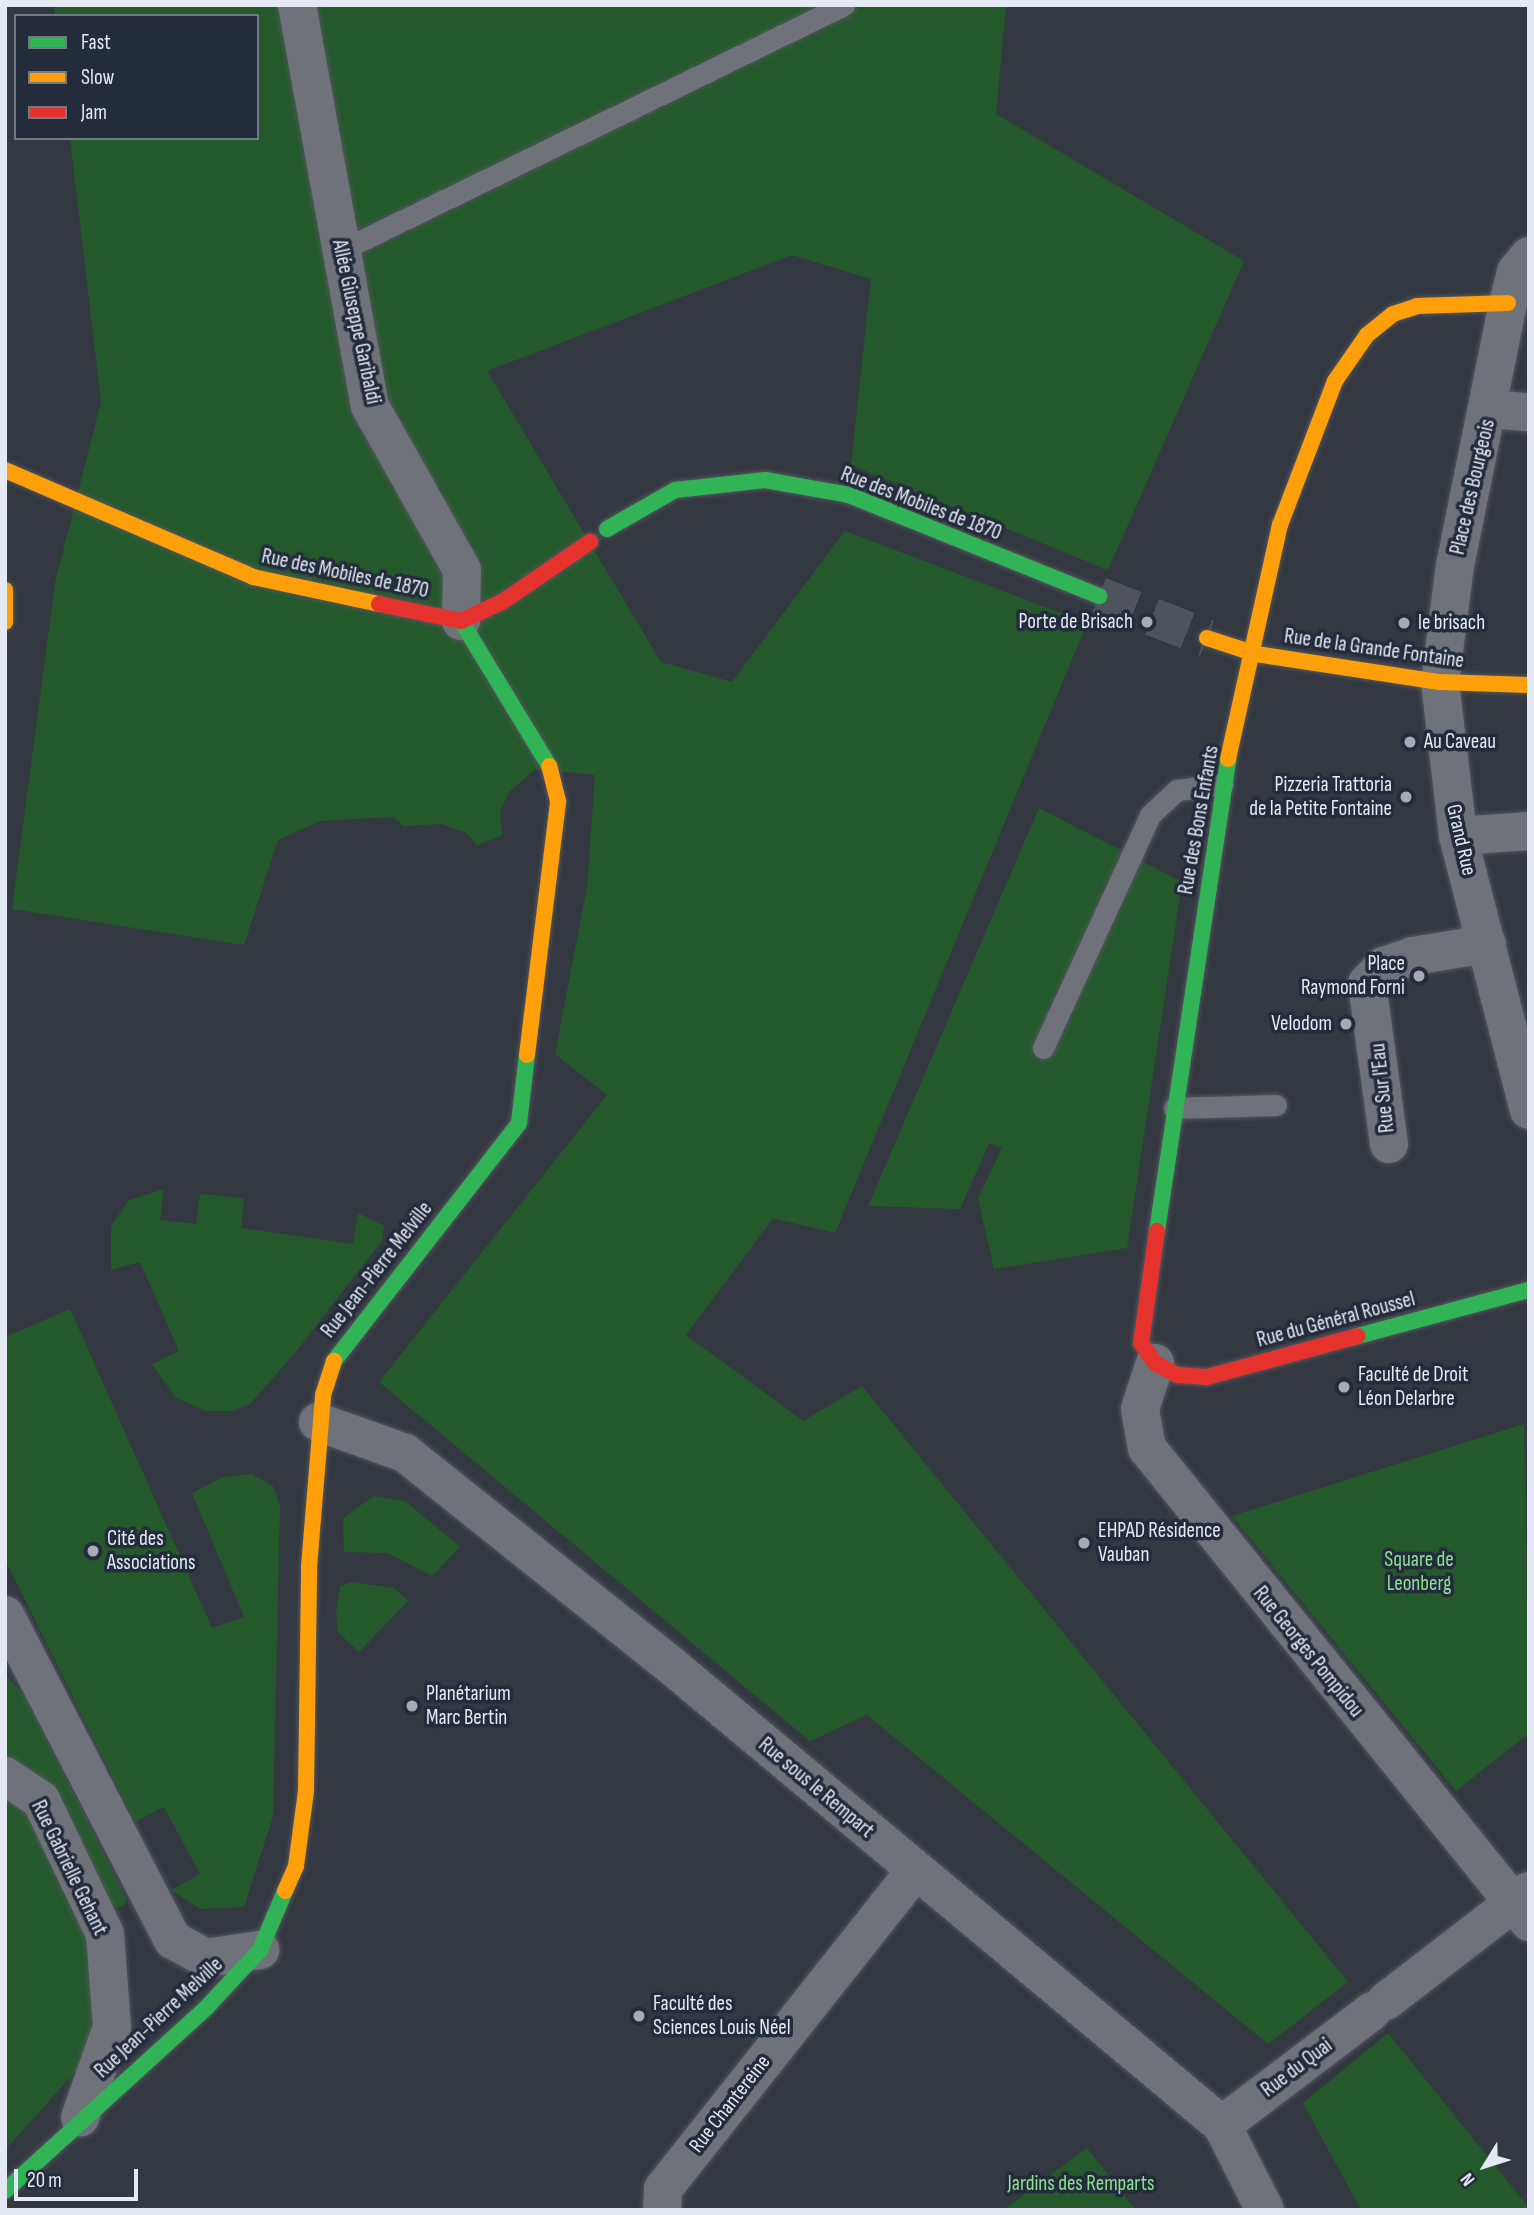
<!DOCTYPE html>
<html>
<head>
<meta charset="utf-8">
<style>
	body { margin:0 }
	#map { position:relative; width:1534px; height:2215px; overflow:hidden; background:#343841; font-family:"Sofia Sans Condensed",sans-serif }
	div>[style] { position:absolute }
	.green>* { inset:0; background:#245a2b }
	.secondary-tunnel>* { height:38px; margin-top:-19px; transform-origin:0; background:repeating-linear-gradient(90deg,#4e535c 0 38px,transparent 0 57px) }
	.roads { filter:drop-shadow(0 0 2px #51555d) drop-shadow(0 0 2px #51555d) }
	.lane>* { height:21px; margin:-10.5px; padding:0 10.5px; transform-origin:10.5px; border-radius:10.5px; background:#6f7279 }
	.street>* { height:38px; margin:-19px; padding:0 19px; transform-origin:19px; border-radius:19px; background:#6f7279 }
	.fast>* { height:16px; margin:-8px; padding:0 8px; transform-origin:8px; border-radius:8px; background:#30b455 }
	.slow>* { height:16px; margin:-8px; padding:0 8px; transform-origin:8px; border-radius:8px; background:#ff9f0a }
	.jam>* { height:16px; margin:-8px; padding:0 8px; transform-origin:8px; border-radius:8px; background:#e5322d }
	.dots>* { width:19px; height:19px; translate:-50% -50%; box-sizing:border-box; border:4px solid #242c3c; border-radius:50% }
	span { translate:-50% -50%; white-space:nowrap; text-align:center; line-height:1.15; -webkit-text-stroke:7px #242c3c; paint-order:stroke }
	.street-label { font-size:21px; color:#e4e9f4 }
	.poi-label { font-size:21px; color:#e4e9f4 }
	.right { translate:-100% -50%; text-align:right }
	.left { translate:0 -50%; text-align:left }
	.park-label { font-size:21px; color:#8ce191 }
	.frame { position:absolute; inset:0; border:7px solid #e4e9f4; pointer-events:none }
	.legend { position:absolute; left:14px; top:14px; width:245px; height:126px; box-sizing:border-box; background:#242c3c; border:2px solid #717886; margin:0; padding:9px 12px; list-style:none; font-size:21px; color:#e4e9f4 }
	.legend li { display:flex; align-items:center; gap:14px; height:35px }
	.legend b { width:35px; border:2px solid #717886 }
	.north { position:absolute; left:1450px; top:2131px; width:70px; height:70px; -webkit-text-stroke:5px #242c3c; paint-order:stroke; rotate:232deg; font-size:19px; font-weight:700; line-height:28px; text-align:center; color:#e4e9f4 }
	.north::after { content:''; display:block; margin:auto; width:24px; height:32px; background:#e4e9f4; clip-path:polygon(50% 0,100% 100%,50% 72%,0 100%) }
	.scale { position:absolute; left:14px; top:2169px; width:124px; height:32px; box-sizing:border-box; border:4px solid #e4e9f4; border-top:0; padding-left:9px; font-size:21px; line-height:24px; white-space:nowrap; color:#e4e9f4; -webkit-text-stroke:5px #242c3c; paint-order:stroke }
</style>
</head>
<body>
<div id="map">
	<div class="green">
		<i style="clip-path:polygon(54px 5px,1006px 5px,996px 114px,1244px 261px,1108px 570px,851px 465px,871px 279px,792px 255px,487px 371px,661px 662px,732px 682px,845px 531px,1087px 623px,835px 1233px,773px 1218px,686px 1335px,803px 1421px,862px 1386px,1348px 1982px,1268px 2044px,867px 1715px,810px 1741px,379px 1382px,607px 1095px,555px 1054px,587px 887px,595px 775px,535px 769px,509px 792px,500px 812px,502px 835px,477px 845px,465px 832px,441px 824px,403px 826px,394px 817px,320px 821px,278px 840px,244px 945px,12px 909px,55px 583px,101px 402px,70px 138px,257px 138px,257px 16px,55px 16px)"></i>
		<i style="clip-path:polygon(1039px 808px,1182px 882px,1127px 1248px,994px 1269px,978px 1198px,1002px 1148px,989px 1143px,960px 1209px,868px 1206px)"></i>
		<i style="clip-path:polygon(164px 1189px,160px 1220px,196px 1224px,200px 1194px,244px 1198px,241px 1228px,353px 1244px,358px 1213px,384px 1226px,382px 1241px,294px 1354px,250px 1404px,232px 1411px,206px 1411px,175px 1397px,152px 1364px,179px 1351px,140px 1262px,111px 1270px,111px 1226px,129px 1200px)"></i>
		<i style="clip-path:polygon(70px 1309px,212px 1628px,244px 1617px,192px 1493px,223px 1477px,252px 1474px,273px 1486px,280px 1505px,273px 1816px,244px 1907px,200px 1909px,171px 1890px,200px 1874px,164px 1807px,135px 1822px,5px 1559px,5px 1337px)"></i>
		<i style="clip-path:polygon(1524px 1424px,1529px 1733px,1456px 1791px,1232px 1516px)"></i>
		<i style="clip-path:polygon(374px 1496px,405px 1501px,460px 1547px,432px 1576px,388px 1553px,344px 1552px,343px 1518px)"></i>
		<i style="clip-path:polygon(351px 1582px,394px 1588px,408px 1601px,359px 1652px,338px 1632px,336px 1615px,340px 1586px)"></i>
		<i style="clip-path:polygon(5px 1674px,27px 1699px,127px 1901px,122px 1907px,113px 1908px,5px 1757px)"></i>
		<i style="clip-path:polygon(5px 1794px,31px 1818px,89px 1940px,95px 1988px,92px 2026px,77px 2070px,5px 2150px)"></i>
		<i style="clip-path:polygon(1388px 2033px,1529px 2208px,1529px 2210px,1361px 2210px,1303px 2103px)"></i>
		<i style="clip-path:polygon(1087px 2148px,1136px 2210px,1003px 2210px)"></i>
	</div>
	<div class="secondary-tunnel">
		<i style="left:1099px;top:596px;width:116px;rotate:21.3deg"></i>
	</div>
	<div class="roads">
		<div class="lane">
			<i style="left:340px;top:251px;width:561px;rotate:-26.02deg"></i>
			<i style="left:1043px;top:1048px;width:256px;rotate:-65.3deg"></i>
			<i style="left:1150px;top:815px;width:37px;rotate:-43deg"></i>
			<i style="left:1177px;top:790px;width:46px;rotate:-7.4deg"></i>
			<i style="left:1174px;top:1108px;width:102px;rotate:-1.7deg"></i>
		</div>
		<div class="street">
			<i style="left:297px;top:5px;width:408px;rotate:79.7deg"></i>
			<i style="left:370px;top:406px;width:188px;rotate:60.7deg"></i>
			<i style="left:462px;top:570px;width:51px;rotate:91.1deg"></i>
			<i style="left:1529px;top:256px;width:21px;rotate:129deg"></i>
			<i style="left:1516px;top:272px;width:32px;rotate:104deg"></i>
			<i style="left:1508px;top:303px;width:267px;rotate:101.4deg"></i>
			<i style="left:1455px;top:565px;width:118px;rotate:97.3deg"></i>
			<i style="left:1440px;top:682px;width:155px;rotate:83.3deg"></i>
			<i style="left:1458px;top:836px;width:283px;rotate:75.5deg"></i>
			<i style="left:1491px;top:409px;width:38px;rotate:5deg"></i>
			<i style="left:1458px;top:836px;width:71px;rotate:-4deg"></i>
			<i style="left:1389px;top:1144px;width:162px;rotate:-97.8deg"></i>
			<i style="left:1367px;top:984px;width:25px;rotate:-47deg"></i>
			<i style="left:1384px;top:966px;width:31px;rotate:-19deg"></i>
			<i style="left:1413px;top:956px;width:75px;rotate:-9.2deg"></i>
			<i style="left:1155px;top:1363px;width:48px;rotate:108.1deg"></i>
			<i style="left:1140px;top:1409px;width:40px;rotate:80deg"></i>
			<i style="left:1147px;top:1448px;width:609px;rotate:51.13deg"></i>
			<i style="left:318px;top:1422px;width:92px;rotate:19.6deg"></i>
			<i style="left:405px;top:1453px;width:343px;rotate:38.6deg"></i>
			<i style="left:673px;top:1667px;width:715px;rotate:39.84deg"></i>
			<i style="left:1222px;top:2125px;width:95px;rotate:63.2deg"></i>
			<i style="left:5px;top:1615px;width:366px;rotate:62.7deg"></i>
			<i style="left:173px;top:1940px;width:37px;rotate:29deg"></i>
			<i style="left:205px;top:1958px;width:56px;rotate:-8.3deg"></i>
			<i style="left:5px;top:1776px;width:43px;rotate:33.7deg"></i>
			<i style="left:41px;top:1800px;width:148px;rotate:64.5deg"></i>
			<i style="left:105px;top:1934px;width:93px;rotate:85.7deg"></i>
			<i style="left:112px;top:2027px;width:96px;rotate:109.4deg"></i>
			<i style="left:1386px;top:2001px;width:180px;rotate:-37.6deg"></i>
			<i style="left:1222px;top:2125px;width:188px;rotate:-37.2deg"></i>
			<i style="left:662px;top:2210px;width:21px;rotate:-87deg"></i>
			<i style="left:663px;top:2189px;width:404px;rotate:-51.6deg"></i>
		</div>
		<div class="fast">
			<i style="left:607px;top:529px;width:78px;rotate:-29.8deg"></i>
			<i style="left:675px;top:490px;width:91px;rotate:-6.3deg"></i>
			<i style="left:765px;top:480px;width:85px;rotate:10.1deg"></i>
			<i style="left:849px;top:495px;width:270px;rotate:22deg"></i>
			<i style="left:461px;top:621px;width:170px;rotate:58.7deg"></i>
			<i style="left:1157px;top:1231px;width:477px;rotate:-81.4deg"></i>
			<i style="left:1358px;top:1336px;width:177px;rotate:-15.1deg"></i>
			<i style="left:334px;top:1361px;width:301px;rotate:-52.1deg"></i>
			<i style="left:519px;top:1123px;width:68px;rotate:-83.3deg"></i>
			<i style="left:5px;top:2191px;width:273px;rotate:-42.3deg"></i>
			<i style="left:207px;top:2007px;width:78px;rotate:-47.1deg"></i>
			<i style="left:260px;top:1950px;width:64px;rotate:-67deg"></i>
		</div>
		<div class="slow">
			<i style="left:5px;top:470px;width:270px;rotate:23.3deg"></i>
			<i style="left:253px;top:577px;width:129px;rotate:12.1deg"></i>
			<i style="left:5px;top:590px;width:32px;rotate:90deg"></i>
			<i style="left:1207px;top:638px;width:52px;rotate:18.1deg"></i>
			<i style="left:1256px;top:654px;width:186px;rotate:8.7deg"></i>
			<i style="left:1440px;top:682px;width:89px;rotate:1.9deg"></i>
			<i style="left:1228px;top:759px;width:240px;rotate:-77.5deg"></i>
			<i style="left:1280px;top:525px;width:154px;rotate:-69.1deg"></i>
			<i style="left:1335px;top:381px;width:56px;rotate:-55.2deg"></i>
			<i style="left:1367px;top:335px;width:33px;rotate:-39deg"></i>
			<i style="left:1393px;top:314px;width:25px;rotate:-18deg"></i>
			<i style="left:1417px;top:306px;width:91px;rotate:-1.9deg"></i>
			<i style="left:527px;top:1055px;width:256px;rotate:-83deg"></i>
			<i style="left:558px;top:801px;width:36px;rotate:-104deg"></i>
			<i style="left:285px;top:1891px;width:27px;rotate:-66deg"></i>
			<i style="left:296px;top:1866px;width:76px;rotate:-82.4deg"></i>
			<i style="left:306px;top:1791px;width:224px;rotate:-89.2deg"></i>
			<i style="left:309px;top:1567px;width:173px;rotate:-85.3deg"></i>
			<i style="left:323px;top:1395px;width:36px;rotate:-72deg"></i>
		</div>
		<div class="jam">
			<i style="left:379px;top:604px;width:84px;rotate:11.7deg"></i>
			<i style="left:461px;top:621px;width:45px;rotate:-24.9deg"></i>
			<i style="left:502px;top:602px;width:107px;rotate:-34.3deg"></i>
			<i style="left:1157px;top:1231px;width:113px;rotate:98.1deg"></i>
			<i style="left:1141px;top:1343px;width:24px;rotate:55deg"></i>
			<i style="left:1155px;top:1363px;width:25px;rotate:29deg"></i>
			<i style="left:1177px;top:1375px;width:30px;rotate:4deg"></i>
			<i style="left:1207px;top:1377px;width:156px;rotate:-15.2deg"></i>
		</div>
	</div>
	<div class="dots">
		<i style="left:1147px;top:622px;background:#a6abb5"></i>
		<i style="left:1404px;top:623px;background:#a6abb5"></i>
		<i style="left:1410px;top:742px;background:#a6abb5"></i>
		<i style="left:1406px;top:797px;background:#a6abb5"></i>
		<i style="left:1419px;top:976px;background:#a6abb5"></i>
		<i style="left:1346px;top:1024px;background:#a6abb5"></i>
		<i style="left:1344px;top:1387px;background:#a6abb5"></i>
		<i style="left:1084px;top:1543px;background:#a6abb5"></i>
		<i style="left:93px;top:1551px;background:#a6abb5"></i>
		<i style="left:412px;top:1706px;background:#a6abb5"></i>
		<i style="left:639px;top:2016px;background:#a6abb5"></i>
	</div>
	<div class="street-label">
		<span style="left:356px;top:322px;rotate:78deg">Allée Giuseppe Garibaldi</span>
		<span style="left:1473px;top:487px;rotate:-77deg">Place des Bourgeois</span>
		<span style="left:921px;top:504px;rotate:21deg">Rue des Mobiles de 1870</span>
		<span style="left:345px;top:574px;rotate:12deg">Rue des Mobiles de 1870</span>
		<span style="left:1374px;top:649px;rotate:8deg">Rue de la Grande Fontaine</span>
		<span style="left:1199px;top:820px;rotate:-80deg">Rue des Bons Enfants</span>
		<span style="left:1461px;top:840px;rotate:77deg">Grand Rue</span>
		<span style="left:1383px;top:1088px;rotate:-96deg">Rue Sur l'Eau</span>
		<span style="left:377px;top:1270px;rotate:-52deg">Rue Jean-Pierre Melville</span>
		<span style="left:1336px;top:1320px;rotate:-15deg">Rue du Général Roussel</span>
		<span style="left:1308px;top:1652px;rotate:51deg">Rue Georges Pompidou</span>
		<span style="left:816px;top:1788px;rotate:40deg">Rue sous le Rempart</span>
		<span style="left:69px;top:1868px;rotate:64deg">Rue Gabrielle Gehant</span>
		<span style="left:159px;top:2018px;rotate:-43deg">Rue Jean-Pierre Melville</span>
		<span style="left:1297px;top:2068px;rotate:-37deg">Rue du Quai</span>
		<span style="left:730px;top:2104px;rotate:-52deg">Rue Chantereine</span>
	</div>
	<div class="poi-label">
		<span class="right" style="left:1133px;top:622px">Porte de Brisach</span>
		<span class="left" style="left:1418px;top:623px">le brisach</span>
		<span class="left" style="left:1424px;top:742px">Au Caveau</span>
		<span class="right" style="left:1392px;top:797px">Pizzeria Trattoria<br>de la Petite Fontaine</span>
		<span class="right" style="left:1405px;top:976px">Place<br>Raymond Forni</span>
		<span class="right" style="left:1332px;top:1024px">Velodom</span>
		<span class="left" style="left:1358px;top:1387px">Faculté de Droit<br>Léon Delarbre</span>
		<span class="left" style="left:1098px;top:1543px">EHPAD Résidence<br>Vauban</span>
		<span class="left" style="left:107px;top:1551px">Cité des<br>Associations</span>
		<span class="left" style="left:426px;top:1706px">Planétarium<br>Marc Bertin</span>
		<span class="left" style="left:653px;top:2016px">Faculté des<br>Sciences Louis Néel</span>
	</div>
	<div class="park-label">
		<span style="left:1419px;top:1572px">Square de<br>Leonberg</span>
		<span style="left:1081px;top:2184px">Jardins des Remparts</span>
	</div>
	<div class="frame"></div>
	<ul class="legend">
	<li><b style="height:9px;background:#30b455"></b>Fast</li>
	<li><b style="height:9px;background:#ff9f0a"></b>Slow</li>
	<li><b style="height:9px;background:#e5322d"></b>Jam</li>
	</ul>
	<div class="north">N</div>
	<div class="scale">20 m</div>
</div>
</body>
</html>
